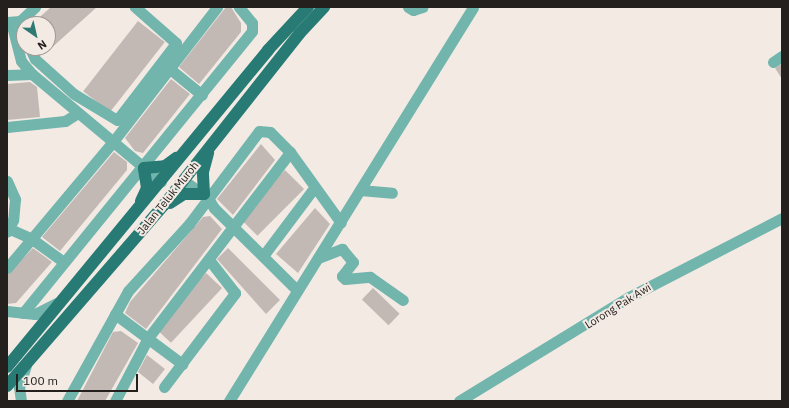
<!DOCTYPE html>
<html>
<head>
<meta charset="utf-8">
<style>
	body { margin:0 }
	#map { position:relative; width:789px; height:408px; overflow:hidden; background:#f3eae4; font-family:"IBM Plex Sans",sans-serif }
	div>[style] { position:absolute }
	.building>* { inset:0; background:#c2b9b4; transform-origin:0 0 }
	.minor>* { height:11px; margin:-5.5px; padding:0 5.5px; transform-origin:5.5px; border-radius:5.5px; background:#71b5ad }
	.major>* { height:12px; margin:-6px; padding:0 6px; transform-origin:6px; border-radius:6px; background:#277b74 }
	span { translate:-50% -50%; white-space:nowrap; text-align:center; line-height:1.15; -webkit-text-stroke:4px #f3eae4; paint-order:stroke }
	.street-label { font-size:11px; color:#24201e }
	.frame { position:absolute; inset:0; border:8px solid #24201e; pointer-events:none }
	.north { position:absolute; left:16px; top:16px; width:40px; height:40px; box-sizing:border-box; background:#f3eae4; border:1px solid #a09995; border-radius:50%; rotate:146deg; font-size:11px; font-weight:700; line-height:16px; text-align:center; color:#24201e }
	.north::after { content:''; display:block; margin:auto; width:14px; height:18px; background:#307872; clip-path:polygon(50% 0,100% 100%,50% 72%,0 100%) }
	.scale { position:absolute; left:16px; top:374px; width:122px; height:18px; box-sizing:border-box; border:2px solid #24201e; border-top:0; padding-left:5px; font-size:12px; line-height:14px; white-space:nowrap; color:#24201e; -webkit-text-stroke:3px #f3eae4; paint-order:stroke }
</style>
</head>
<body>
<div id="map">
	<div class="building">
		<i style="clip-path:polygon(51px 7px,97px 7px,48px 51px,48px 24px,32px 24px)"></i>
		<i style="clip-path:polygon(226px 7px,231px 7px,241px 23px,241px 32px,199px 84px,179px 67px)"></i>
		<i style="left:138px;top:21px;width:34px;height:89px;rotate:38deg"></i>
		<i style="clip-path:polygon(782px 64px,782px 79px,775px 68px)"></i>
		<i style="clip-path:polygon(171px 79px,190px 94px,143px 153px,135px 151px,125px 138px)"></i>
		<i style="clip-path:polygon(30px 82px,37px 87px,40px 117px,7px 120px,7px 84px)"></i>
		<i style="clip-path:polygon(261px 144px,275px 160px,233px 215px,217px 199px)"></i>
		<i style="clip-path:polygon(114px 152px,127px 162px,127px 170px,60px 251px,42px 237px)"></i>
		<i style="left:285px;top:170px;width:27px;height:66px;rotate:45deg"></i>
		<i style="clip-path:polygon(315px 208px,330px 224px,298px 273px,276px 254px)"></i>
		<i style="clip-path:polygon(210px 216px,222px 229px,146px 329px,125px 313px,130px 302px,203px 217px)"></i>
		<i style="clip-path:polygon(33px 248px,52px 262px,16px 303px,7px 304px,7px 275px)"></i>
		<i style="clip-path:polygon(228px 248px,280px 300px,266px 314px,217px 259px)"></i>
		<i style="left:206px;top:273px;width:22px;height:75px;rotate:43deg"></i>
		<i style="left:373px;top:288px;width:37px;height:16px;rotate:44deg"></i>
		<i style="clip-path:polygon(121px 331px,138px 343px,105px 401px,77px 401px,113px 332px)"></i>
		<i style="clip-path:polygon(147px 355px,165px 369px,153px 384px,138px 372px)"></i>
	</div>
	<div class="minor">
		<i style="left:408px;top:7px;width:6px;rotate:31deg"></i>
		<i style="left:413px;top:10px;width:10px;rotate:-17deg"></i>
		<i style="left:7px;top:22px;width:13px;rotate:-4deg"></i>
		<i style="left:20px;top:21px;width:21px;rotate:-43deg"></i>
		<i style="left:11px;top:22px;width:40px;rotate:75.6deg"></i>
		<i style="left:21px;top:61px;width:17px;rotate:50deg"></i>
		<i style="left:32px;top:74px;width:168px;rotate:39.9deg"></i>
		<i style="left:30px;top:48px;width:12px;rotate:66deg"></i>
		<i style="left:35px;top:59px;width:52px;rotate:41.9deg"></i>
		<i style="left:74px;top:94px;width:50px;rotate:31.2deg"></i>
		<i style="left:117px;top:120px;width:97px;rotate:-52.5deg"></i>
		<i style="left:176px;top:43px;width:55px;rotate:-138.7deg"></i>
		<i style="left:773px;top:62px;width:11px;rotate:-34deg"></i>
		<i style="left:170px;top:69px;width:41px;rotate:39.1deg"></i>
		<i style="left:7px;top:75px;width:25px;rotate:-2deg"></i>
		<i style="left:7px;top:127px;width:58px;rotate:-5.9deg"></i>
		<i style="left:65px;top:121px;width:13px;rotate:-32deg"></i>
		<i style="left:183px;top:180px;width:31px;rotate:36deg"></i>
		<i style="left:208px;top:198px;width:12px;rotate:59deg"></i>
		<i style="left:214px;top:208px;width:117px;rotate:44.7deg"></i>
		<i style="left:7px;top:181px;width:20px;rotate:66deg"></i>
		<i style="left:15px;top:199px;width:21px;rotate:95deg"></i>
		<i style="left:13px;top:220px;width:13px;rotate:117deg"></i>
		<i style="left:360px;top:190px;width:32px;rotate:5deg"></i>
		<i style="left:10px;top:229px;width:24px;rotate:24deg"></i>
		<i style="left:32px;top:239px;width:39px;rotate:36deg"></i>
		<i style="left:263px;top:256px;width:85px;rotate:-53.1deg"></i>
		<i style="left:318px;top:258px;width:26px;rotate:-21deg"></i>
		<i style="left:342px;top:249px;width:17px;rotate:50deg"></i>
		<i style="left:353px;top:262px;width:18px;rotate:128deg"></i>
		<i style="left:342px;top:276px;width:4px;rotate:45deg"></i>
		<i style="left:345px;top:279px;width:25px;rotate:-5deg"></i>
		<i style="left:370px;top:277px;width:40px;rotate:34.9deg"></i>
		<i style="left:7px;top:268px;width:163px;rotate:-50deg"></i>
		<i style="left:112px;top:143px;width:172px;rotate:-52.3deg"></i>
		<i style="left:7px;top:311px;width:28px;rotate:6deg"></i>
		<i style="left:35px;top:314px;width:25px;rotate:-27deg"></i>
		<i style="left:23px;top:313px;width:363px;rotate:-50.9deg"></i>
		<i style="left:252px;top:31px;width:8px;rotate:-90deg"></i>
		<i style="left:252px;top:23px;width:21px;rotate:-129deg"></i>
		<i style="left:115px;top:314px;width:84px;rotate:36.7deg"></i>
		<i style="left:164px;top:387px;width:118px;rotate:-52.9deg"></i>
		<i style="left:235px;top:293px;width:41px;rotate:-128deg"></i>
		<i style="left:21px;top:401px;width:14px;rotate:-98deg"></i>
		<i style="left:19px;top:387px;width:22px;rotate:-72deg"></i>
		<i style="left:67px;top:401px;width:126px;rotate:-61deg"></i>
		<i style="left:128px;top:291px;width:91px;rotate:-47.7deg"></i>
		<i style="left:189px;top:224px;width:116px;rotate:-53deg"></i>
		<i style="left:259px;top:131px;width:11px;rotate:5deg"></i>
		<i style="left:270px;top:132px;width:28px;rotate:45deg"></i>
		<i style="left:290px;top:152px;width:87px;rotate:54.3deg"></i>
		<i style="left:115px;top:401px;width:71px;rotate:-62.4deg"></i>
		<i style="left:148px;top:338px;width:234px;rotate:-52.6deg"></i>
		<i style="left:229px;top:401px;width:463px;rotate:-58.2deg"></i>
		<i style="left:459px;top:401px;width:199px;rotate:-31.5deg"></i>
		<i style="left:629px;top:297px;width:172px;rotate:-27.3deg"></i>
	</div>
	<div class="major">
		<i style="left:141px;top:201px;width:14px;rotate:-65deg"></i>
		<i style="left:147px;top:188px;width:20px;rotate:-99deg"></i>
		<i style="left:144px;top:168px;width:21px;rotate:-5deg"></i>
		<i style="left:165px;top:166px;width:14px;rotate:-36deg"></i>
		<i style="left:170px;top:203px;width:17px;rotate:-33deg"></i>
		<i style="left:184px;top:194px;width:20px"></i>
		<i style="left:204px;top:194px;width:22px;rotate:-93deg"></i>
		<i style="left:203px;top:172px;width:20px;rotate:-75deg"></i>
		<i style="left:7px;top:367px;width:411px;rotate:-50.5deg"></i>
		<i style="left:268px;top:50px;width:59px;rotate:-47.1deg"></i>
		<i style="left:7px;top:386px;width:240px;rotate:-49.1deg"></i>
		<i style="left:164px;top:205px;width:218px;rotate:-51.7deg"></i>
		<i style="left:299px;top:34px;width:37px;rotate:-47deg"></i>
	</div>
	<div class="street-label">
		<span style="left:168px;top:198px;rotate:-51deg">Jalan Teluk Muroh</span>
		<span style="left:618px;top:306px;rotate:-32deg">Lorong Pak Awi</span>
	</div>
	<div class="frame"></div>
	<div class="north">N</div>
	<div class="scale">100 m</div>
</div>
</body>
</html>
